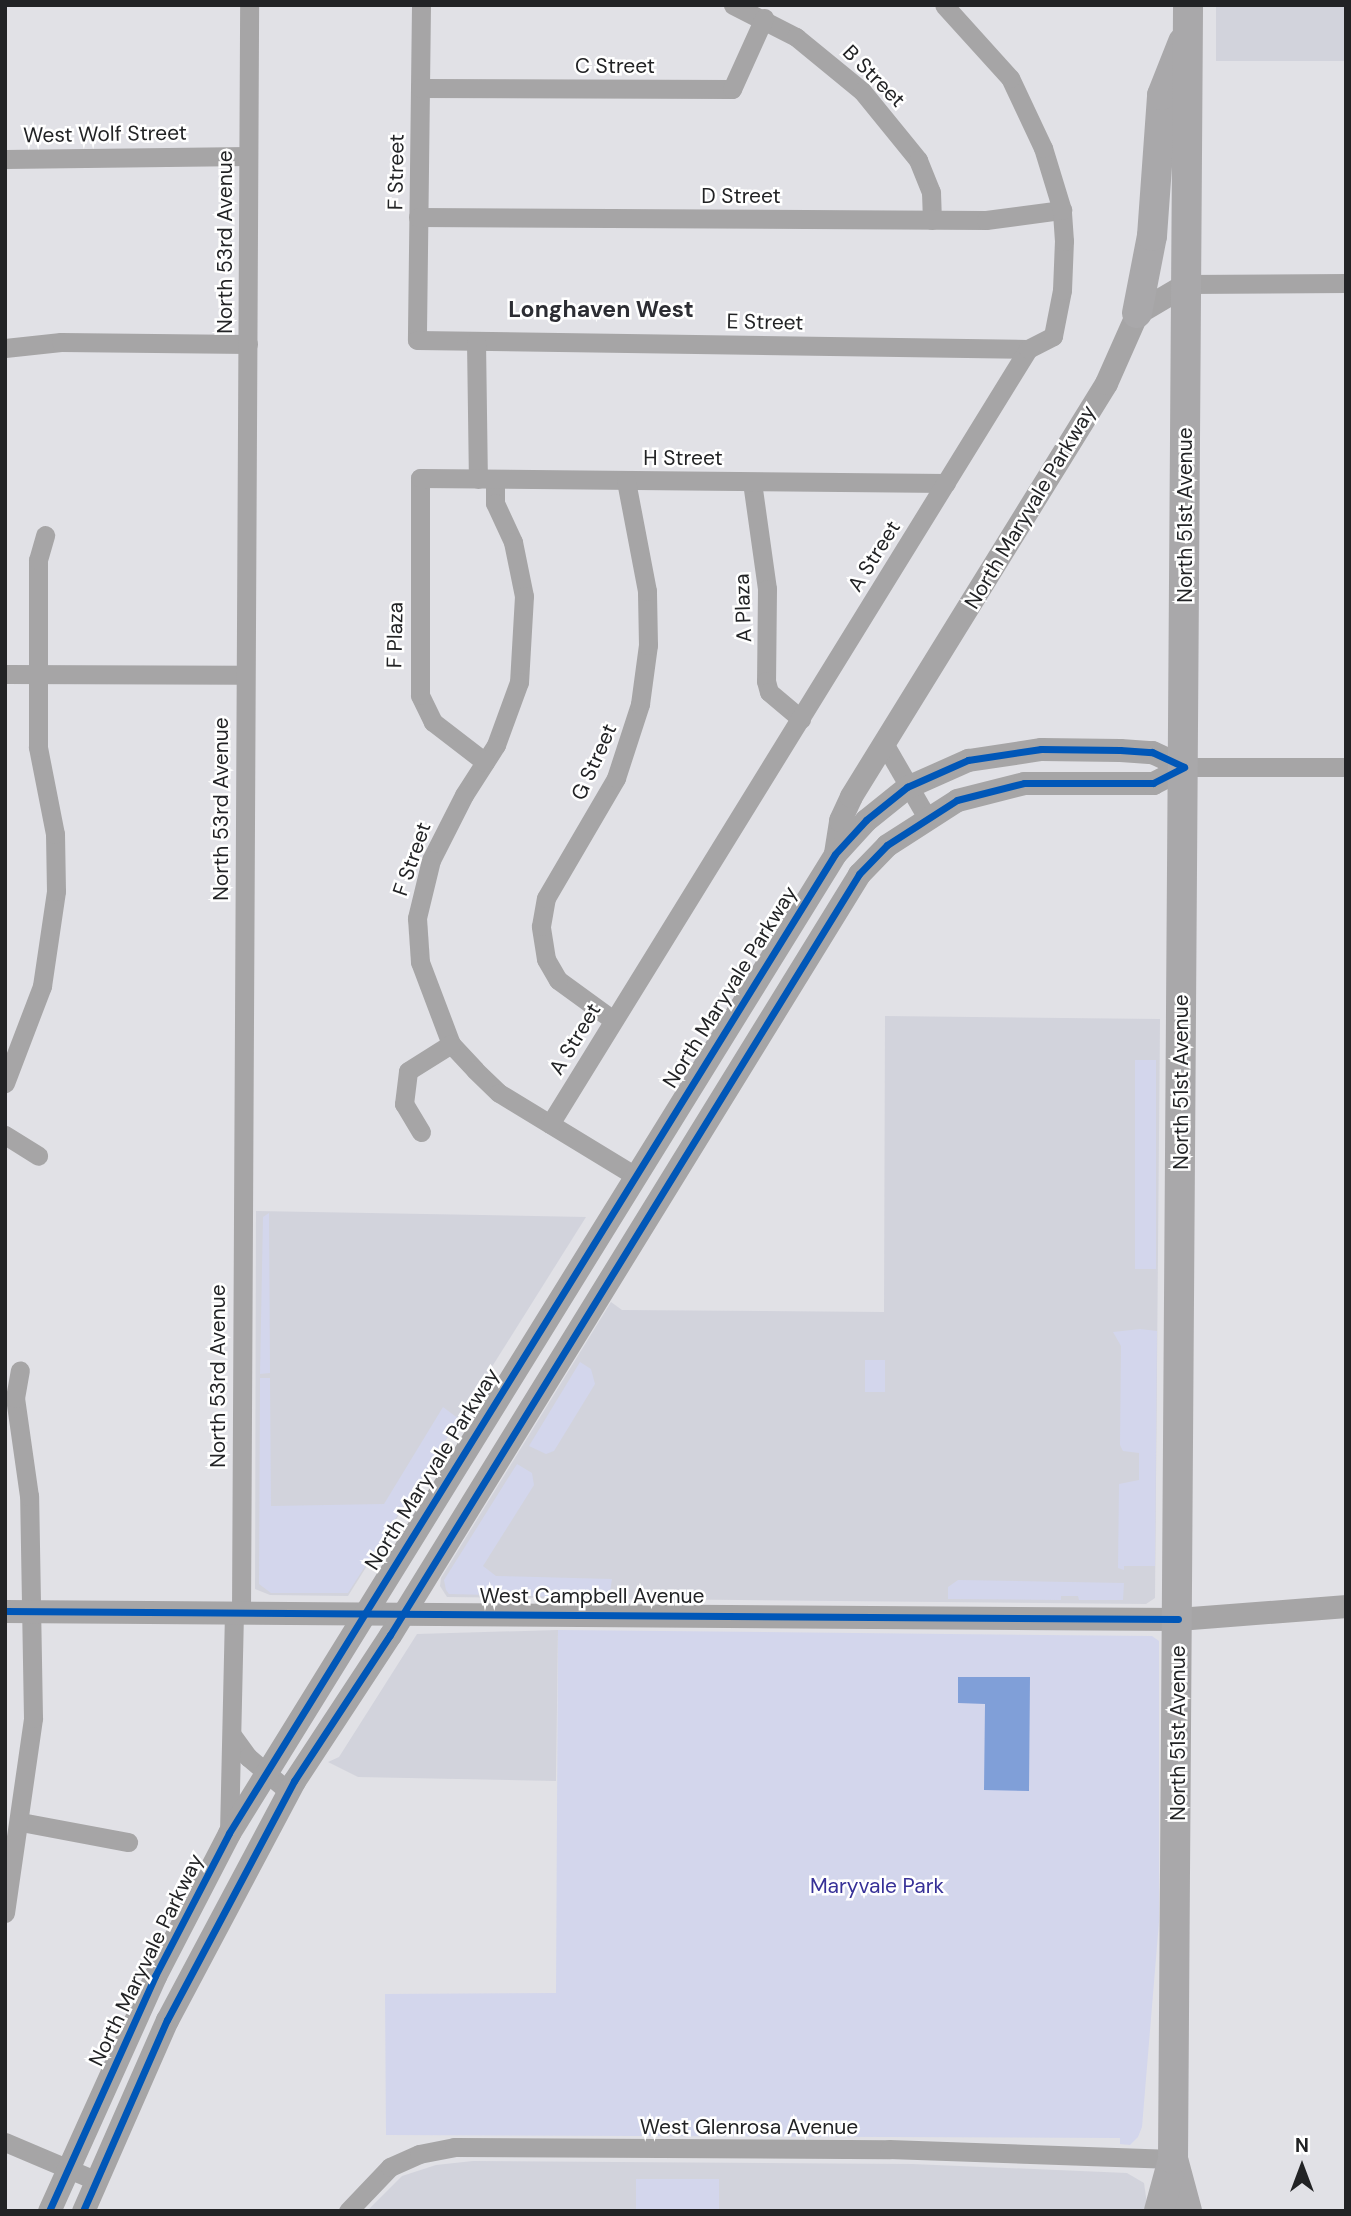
<!DOCTYPE html>
<html>
<head>
<meta charset="utf-8">
<style>
	body { margin:0 }
	#map { position:relative; width:1351px; height:2216px; overflow:hidden; background:#e1e1e6; font-family:"DM Sans",sans-serif }
	div>[style] { position:absolute }
	.built>* { inset:0; background:#d2d3dc; transform-origin:0 0 }
	.green>* { inset:0; background:#d3d6ec; transform-origin:0 0 }
	.water>* { inset:0; background:#809fd8 }
	.minor>* { height:19px; margin:-9.5px; padding:0 9.5px; transform-origin:9.5px; border-radius:9.5px; background:#a6a5a6 }
	.tertiary>* { height:23px; margin:-11.5px; padding:0 11.5px; transform-origin:11.5px; border-radius:11.5px; background:#a6a5a6 }
	.primary>* { height:30px; margin:-15px; padding:0 15px; transform-origin:15px; border-radius:15px; background:#a9a8aa }
	.cycleway>* { height:7px; margin:-3.5px; padding:0 3.5px; transform-origin:3.5px; border-radius:3.5px; background:#0057b8 }
	span { translate:-50% -50%; white-space:nowrap; text-align:center; line-height:1.15; -webkit-text-stroke:5px #fff; paint-order:stroke }
	.street-label { font-size:21px; color:#222325 }
	.park-label { font-size:21px; color:#373197 }
	.neighbourhood-label { font-size:23px; color:#2c2d33; font-weight:700 }
	.frame { position:absolute; inset:0; border:7px solid #222325; pointer-events:none }
	.north { position:absolute; left:1267px; top:2132px; width:70px; height:70px; -webkit-text-stroke:5px #fff; paint-order:stroke; rotate:0deg; font-size:19px; font-weight:700; line-height:28px; text-align:center; color:#222325 }
	.north::after { content:''; display:block; margin:auto; width:24px; height:32px; background:#222325; clip-path:polygon(50% 0,100% 100%,50% 72%,0 100%) }
</style>
</head>
<body>
<div id="map">
	<div class="built">
		<i style="left:1216px;top:5px;width:130px;height:56px"></i>
		<i style="clip-path:polygon(885px 1016px,1160px 1019px,1155px 1598px,1146px 1604px,447px 1597px,440px 1586px,441px 1578px,611px 1302px,622px 1310px,884px 1312px)"></i>
		<i style="clip-path:polygon(256px 1211px,586px 1217px,348px 1596px,270px 1595px,255px 1589px)"></i>
		<i style="clip-path:polygon(558px 1630px,556px 1781px,358px 1777px,328px 1762px,339px 1757px,417px 1634px)"></i>
		<i style="clip-path:polygon(473px 2161px,912px 2164px,1127px 2173px,1144px 2183px,1148px 2211px,367px 2211px,402px 2176px,436px 2165px)"></i>
	</div>
	<div class="green">
		<i style="left:1135px;top:1060px;width:21px;height:209px"></i>
		<i style="clip-path:polygon(269px 1213px,270px 1373px,260px 1374px,263px 1217px)"></i>
		<i style="clip-path:polygon(1140px 1329px,1157px 1331px,1155px 1566px,1124px 1566px,1124px 1570px,1118px 1568px,1119px 1484px,1139px 1480px,1139px 1453px,1123px 1451px,1120px 1445px,1121px 1346px,1113px 1332px)"></i>
		<i style="left:865px;top:1360px;width:20px;height:32px"></i>
		<i style="clip-path:polygon(580px 1362px,591px 1369px,595px 1384px,554px 1451px,546px 1454px,529px 1446px)"></i>
		<i style="clip-path:polygon(260px 1378px,270px 1378px,271px 1506px,384px 1504px,443px 1407px,459px 1419px,348px 1593px,271px 1593px,259px 1584px)"></i>
		<i style="clip-path:polygon(517px 1464px,532px 1473px,534px 1485px,483px 1566px,496px 1576px,612px 1579px,609px 1598px,449px 1594px,446px 1590px,444px 1580px)"></i>
		<i style="clip-path:polygon(958px 1580px,1124px 1583px,1123px 1600px,1079px 1600px,1078px 1596px,1061px 1596px,1061px 1600px,948px 1599px,948px 1587px)"></i>
		<i style="clip-path:polygon(558px 1630px,1152px 1636px,1159px 1641px,1159px 1922px,1142px 2127px,1138px 2137px,1130px 2145px,1120px 2144px,1120px 2138px,386px 2135px,385px 1994px,556px 1993px)"></i>
		<i style="left:636px;top:2179px;width:83px;height:32px"></i>
	</div>
	<div class="water">
		<i style="clip-path:polygon(958px 1677px,1030px 1677px,1029px 1791px,984px 1790px,985px 1704px,958px 1703px)"></i>
	</div>
	<div class="minor">
		<i style="left:421px;top:5px;width:335px;rotate:90.7deg"></i>
		<i style="left:417px;top:340px;width:611px;rotate:0.84deg"></i>
		<i style="left:733px;top:5px;width:71px;rotate:26.9deg"></i>
		<i style="left:796px;top:37px;width:85px;rotate:39.3deg"></i>
		<i style="left:862px;top:91px;width:89px;rotate:50.9deg"></i>
		<i style="left:918px;top:160px;width:35px;rotate:68deg"></i>
		<i style="left:931px;top:192px;width:28px;rotate:88deg"></i>
		<i style="left:420px;top:88px;width:312px;rotate:0.2deg"></i>
		<i style="left:732px;top:89px;width:78px;rotate:-65.7deg"></i>
		<i style="left:5px;top:159px;width:243px;rotate:-0.7deg"></i>
		<i style="left:418px;top:217px;width:568px;rotate:0.3deg"></i>
		<i style="left:986px;top:220px;width:77px;rotate:-7.5deg"></i>
		<i style="left:1186px;top:284px;width:160px;rotate:-0.4deg"></i>
		<i style="left:476px;top:341px;width:138px;rotate:89.2deg"></i>
		<i style="left:5px;top:348px;width:56px;rotate:-6.1deg"></i>
		<i style="left:61px;top:342px;width:187px;rotate:0.6deg"></i>
		<i style="left:495px;top:480px;width:23px;rotate:90deg"></i>
		<i style="left:495px;top:503px;width:43px;rotate:65.2deg"></i>
		<i style="left:513px;top:542px;width:55px;rotate:78.5deg"></i>
		<i style="left:524px;top:596px;width:86px;rotate:93.3deg"></i>
		<i style="left:519px;top:682px;width:67px;rotate:110.1deg"></i>
		<i style="left:496px;top:745px;width:59px;rotate:122.6deg"></i>
		<i style="left:464px;top:795px;width:73px;rotate:116.9deg"></i>
		<i style="left:431px;top:860px;width:60px;rotate:103.6deg"></i>
		<i style="left:417px;top:918px;width:44px;rotate:86.1deg"></i>
		<i style="left:420px;top:962px;width:88px;rotate:69.3deg"></i>
		<i style="left:451px;top:1044px;width:35px;rotate:47deg"></i>
		<i style="left:475px;top:1070px;width:33px;rotate:44deg"></i>
		<i style="left:499px;top:1093px;width:158px;rotate:31.3deg"></i>
		<i style="left:752px;top:482px;width:108px;rotate:82deg"></i>
		<i style="left:767px;top:589px;width:92px;rotate:90.6deg"></i>
		<i style="left:766px;top:681px;width:11px;rotate:75deg"></i>
		<i style="left:769px;top:692px;width:42px;rotate:40.2deg"></i>
		<i style="left:5px;top:674px;width:240px;rotate:0.2deg"></i>
		<i style="left:885px;top:745px;width:82px;rotate:60deg"></i>
		<i style="left:485px;top:762px;width:66px;rotate:-142.4deg"></i>
		<i style="left:433px;top:722px;width:30px;rotate:-116deg"></i>
		<i style="left:420px;top:695px;width:217px;rotate:-90deg"></i>
		<i style="left:420px;top:478px;width:526px;rotate:0.54deg"></i>
		<i style="left:1184px;top:767px;width:162px"></i>
		<i style="left:613px;top:1020px;width:68px;rotate:-144deg"></i>
		<i style="left:558px;top:980px;width:24px;rotate:-120deg"></i>
		<i style="left:546px;top:959px;width:33px;rotate:-99deg"></i>
		<i style="left:541px;top:926px;width:28px;rotate:-80deg"></i>
		<i style="left:546px;top:898px;width:139px;rotate:-59.7deg"></i>
		<i style="left:616px;top:778px;width:78px;rotate:-72deg"></i>
		<i style="left:640px;top:704px;width:60px;rotate:-82.3deg"></i>
		<i style="left:648px;top:645px;width:54px;rotate:-91.1deg"></i>
		<i style="left:647px;top:591px;width:112px;rotate:-100.8deg"></i>
		<i style="left:5px;top:1083px;width:104px;rotate:-69.1deg"></i>
		<i style="left:42px;top:986px;width:96px;rotate:-81.6deg"></i>
		<i style="left:56px;top:891px;width:57px;rotate:-91deg"></i>
		<i style="left:55px;top:834px;width:89px;rotate:-101.1deg"></i>
		<i style="left:38px;top:747px;width:187px;rotate:-90deg"></i>
		<i style="left:38px;top:560px;width:26px;rotate:-74deg"></i>
		<i style="left:550px;top:1124px;width:911px;rotate:-58.33deg"></i>
		<i style="left:1028px;top:349px;width:28px;rotate:-27deg"></i>
		<i style="left:1053px;top:336px;width:47px;rotate:-78.9deg"></i>
		<i style="left:1062px;top:290px;width:49px;rotate:-87.7deg"></i>
		<i style="left:1064px;top:241px;width:31px;rotate:-94deg"></i>
		<i style="left:1062px;top:210px;width:65px;rotate:-107deg"></i>
		<i style="left:1043px;top:148px;width:77px;rotate:-115.2deg"></i>
		<i style="left:1010px;top:78px;width:98px;rotate:-132.1deg"></i>
		<i style="left:421px;top:1132px;width:33px;rotate:-121deg"></i>
		<i style="left:404px;top:1104px;width:33px;rotate:-83deg"></i>
		<i style="left:408px;top:1071px;width:51px;rotate:-32.1deg"></i>
		<i style="left:5px;top:1135px;width:39px;rotate:32deg"></i>
		<i style="left:241px;top:1613px;width:1608px;rotate:-89.71deg"></i>
		<i style="left:232px;top:1735px;width:27px;rotate:54deg"></i>
		<i style="left:248px;top:1757px;width:52px;rotate:40.4deg"></i>
		<i style="left:21px;top:1822px;width:109px;rotate:10.6deg"></i>
		<i style="left:229px;top:1833px;width:220px;rotate:-88.7deg"></i>
		<i style="left:5px;top:1913px;width:197px;rotate:-81.8deg"></i>
		<i style="left:33px;top:1718px;width:222px;rotate:-91deg"></i>
		<i style="left:29px;top:1496px;width:99px;rotate:-98.1deg"></i>
		<i style="left:15px;top:1398px;width:28px;rotate:-80deg"></i>
		<i style="left:5px;top:2142px;width:98px;rotate:22.9deg"></i>
		<i style="left:348px;top:2211px;width:61px;rotate:-46.3deg"></i>
		<i style="left:390px;top:2167px;width:32px;rotate:-24deg"></i>
		<i style="left:419px;top:2154px;width:36px;rotate:-11deg"></i>
		<i style="left:454px;top:2147px;width:435px;rotate:0.3deg"></i>
		<i style="left:889px;top:2149px;width:284px;rotate:2deg"></i>
	</div>
	<div class="tertiary">
		<i style="left:835px;top:853px;width:33px;rotate:-81deg"></i>
		<i style="left:840px;top:820px;width:26px;rotate:-65deg"></i>
		<i style="left:851px;top:796px;width:485px;rotate:-58.3deg"></i>
		<i style="left:1106px;top:383px;width:77px;rotate:-66.1deg"></i>
		<i style="left:1137px;top:313px;width:57px;rotate:-30.6deg"></i>
		<i style="left:5px;top:1611px;width:1173px;rotate:0.39deg"></i>
		<i style="left:1178px;top:1619px;width:169px;rotate:-4.4deg"></i>
		<i style="left:49px;top:2211px;width:258px;rotate:-65.7deg"></i>
		<i style="left:155px;top:1976px;width:161px;rotate:-62.6deg"></i>
		<i style="left:229px;top:1833px;width:1151px;rotate:-58.24deg"></i>
		<i style="left:835px;top:854px;width:46px;rotate:-47.6deg"></i>
		<i style="left:866px;top:820px;width:53px;rotate:-38.8deg"></i>
		<i style="left:907px;top:787px;width:67px;rotate:-23.9deg"></i>
		<i style="left:968px;top:760px;width:74px;rotate:-8.6deg"></i>
		<i style="left:1041px;top:749px;width:79px;rotate:0.7deg"></i>
		<i style="left:1120px;top:750px;width:32px;rotate:4deg"></i>
		<i style="left:1152px;top:752px;width:35px;rotate:25deg"></i>
		<i style="left:83px;top:2211px;width:209px;rotate:-66.3deg"></i>
		<i style="left:167px;top:2020px;width:271px;rotate:-62deg"></i>
		<i style="left:294px;top:1781px;width:175px;rotate:-56.7deg"></i>
		<i style="left:390px;top:1635px;width:894px;rotate:-58.35deg"></i>
		<i style="left:859px;top:874px;width:40px;rotate:-46deg"></i>
		<i style="left:887px;top:845px;width:83px;rotate:-32.7deg"></i>
		<i style="left:957px;top:800px;width:69px;rotate:-14.2deg"></i>
		<i style="left:1024px;top:783px;width:129px"></i>
		<i style="left:1153px;top:783px;width:35px;rotate:-27deg"></i>
	</div>
	<div class="primary">
		<i style="left:1137px;top:313px;width:78px;rotate:-79deg"></i>
		<i style="left:1152px;top:236px;width:141px;rotate:-85.9deg"></i>
		<i style="left:1162px;top:95px;width:57px;rotate:-68.4deg"></i>
		<i style="left:1173px;top:2159px;width:54px;rotate:74.9deg"></i>
		<i style="left:1159px;top:2211px;width:54px;rotate:-74.9deg"></i>
		<i style="left:1173px;top:2159px;width:2154px;rotate:-89.6deg"></i>
	</div>
	<div class="cycleway">
		<i style="left:5px;top:1611px;width:1173px;rotate:0.39deg"></i>
		<i style="left:49px;top:2211px;width:258px;rotate:-65.7deg"></i>
		<i style="left:155px;top:1976px;width:161px;rotate:-62.6deg"></i>
		<i style="left:229px;top:1833px;width:1151px;rotate:-58.24deg"></i>
		<i style="left:835px;top:854px;width:46px;rotate:-47.6deg"></i>
		<i style="left:866px;top:820px;width:53px;rotate:-38.8deg"></i>
		<i style="left:907px;top:787px;width:67px;rotate:-23.9deg"></i>
		<i style="left:968px;top:760px;width:74px;rotate:-8.6deg"></i>
		<i style="left:1041px;top:749px;width:79px;rotate:0.7deg"></i>
		<i style="left:1120px;top:750px;width:32px;rotate:4deg"></i>
		<i style="left:1152px;top:752px;width:35px;rotate:25deg"></i>
		<i style="left:83px;top:2211px;width:209px;rotate:-66.3deg"></i>
		<i style="left:167px;top:2020px;width:271px;rotate:-62deg"></i>
		<i style="left:294px;top:1781px;width:175px;rotate:-56.7deg"></i>
		<i style="left:390px;top:1635px;width:894px;rotate:-58.35deg"></i>
		<i style="left:859px;top:874px;width:40px;rotate:-46deg"></i>
		<i style="left:887px;top:845px;width:83px;rotate:-32.7deg"></i>
		<i style="left:957px;top:800px;width:69px;rotate:-14.2deg"></i>
		<i style="left:1024px;top:783px;width:129px"></i>
		<i style="left:1153px;top:783px;width:35px;rotate:-27deg"></i>
	</div>
	<div class="street-label">
		<span style="left:615px;top:66px">C Street</span>
		<span style="left:874px;top:76px;rotate:45deg">B Street</span>
		<span style="left:105px;top:134px;rotate:-1deg">West Wolf Street</span>
		<span style="left:396px;top:172px;rotate:-89deg">F Street</span>
		<span style="left:741px;top:196px">D Street</span>
		<span style="left:225px;top:242px;rotate:-90deg">North 53rd Avenue</span>
		<span style="left:765px;top:322px;rotate:1deg">E Street</span>
		<span style="left:683px;top:458px">H Street</span>
		<span style="left:1030px;top:507px;rotate:-59deg">North Maryvale Parkway</span>
		<span style="left:1185px;top:515px;rotate:-90deg">North 51st Avenue</span>
		<span style="left:874px;top:556px;rotate:-58deg">A Street</span>
		<span style="left:743px;top:608px;rotate:-92deg">A Plaza</span>
		<span style="left:395px;top:635px;rotate:-89deg">F Plaza</span>
		<span style="left:594px;top:762px;rotate:-66deg">G Street</span>
		<span style="left:221px;top:809px;rotate:-90deg">North 53rd Avenue</span>
		<span style="left:412px;top:859px;rotate:-71deg">F Street</span>
		<span style="left:730px;top:987px;rotate:-58deg">North Maryvale Parkway</span>
		<span style="left:575px;top:1039px;rotate:-59deg">A Street</span>
		<span style="left:1181px;top:1082px;rotate:-90deg">North 51st Avenue</span>
		<span style="left:218px;top:1376px;rotate:-90deg">North 53rd Avenue</span>
		<span style="left:432px;top:1469px;rotate:-58deg">North Maryvale Parkway</span>
		<span style="left:592px;top:1596px">West Campbell Avenue</span>
		<span style="left:1178px;top:1733px;rotate:-90deg">North 51st Avenue</span>
		<span style="left:146px;top:1960px;rotate:-64deg">North Maryvale Parkway</span>
		<span style="left:749px;top:2127px">West Glenrosa Avenue</span>
	</div>
	<div class="park-label">
		<span style="left:877px;top:1886px">Maryvale Park</span>
	</div>
	<div class="neighbourhood-label">
		<span style="left:601px;top:309px">Longhaven West</span>
	</div>
	<div class="frame"></div>
	<div class="north">N</div>
</div>
</body>
</html>
